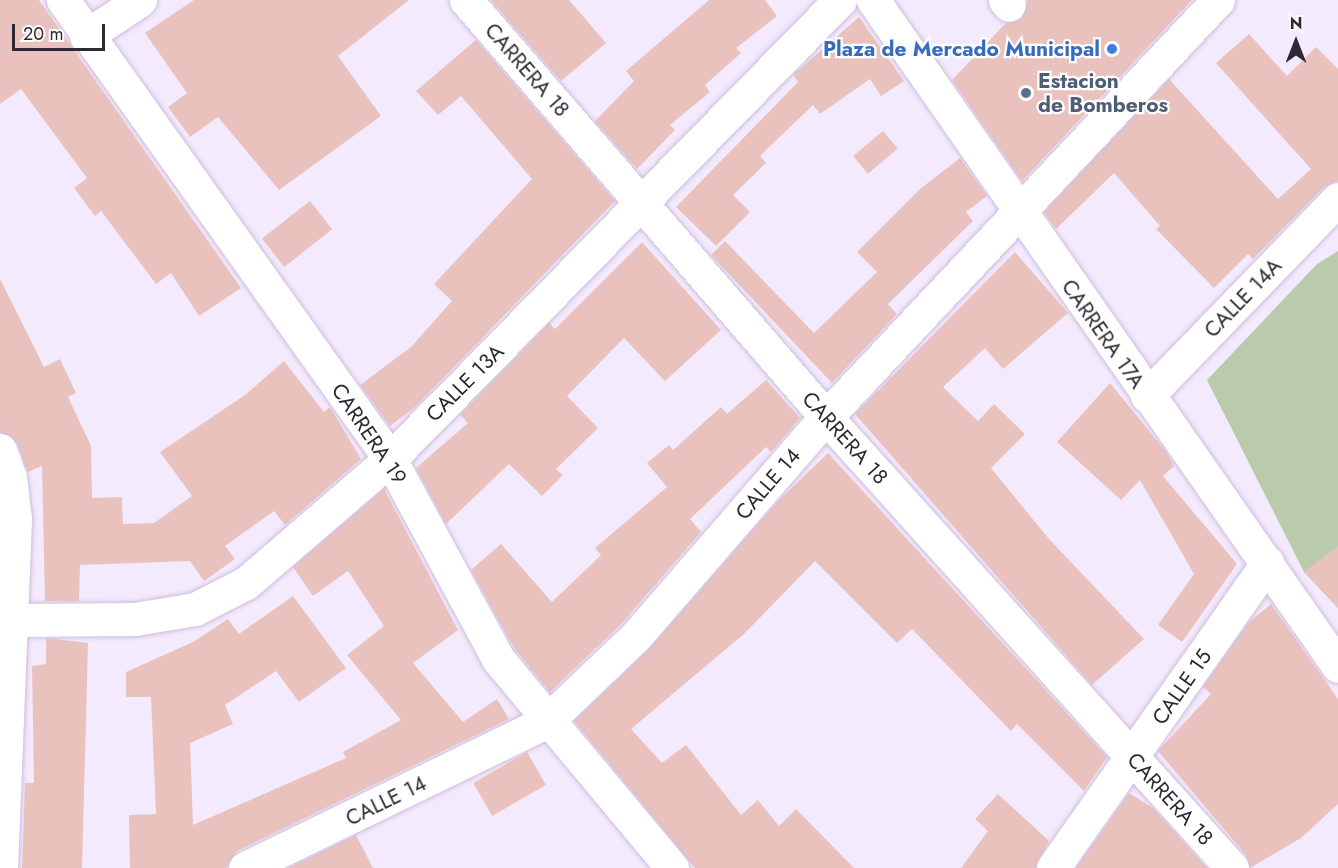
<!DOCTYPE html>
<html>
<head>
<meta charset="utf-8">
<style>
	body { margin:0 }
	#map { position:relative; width:1338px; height:868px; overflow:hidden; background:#f4eafe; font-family:Jost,sans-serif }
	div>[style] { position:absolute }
	.green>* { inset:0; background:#bacaac }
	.building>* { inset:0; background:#eac2bd; transform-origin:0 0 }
	.roads { filter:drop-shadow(0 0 2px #cebedd) drop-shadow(0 0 2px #cebedd) }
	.minor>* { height:33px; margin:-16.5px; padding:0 16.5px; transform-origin:16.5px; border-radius:16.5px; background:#fff }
	.dots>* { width:16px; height:16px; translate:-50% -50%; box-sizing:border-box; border:3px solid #fff; border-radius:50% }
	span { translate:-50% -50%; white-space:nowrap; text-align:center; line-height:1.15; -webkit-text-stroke:4.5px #fff; paint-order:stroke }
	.shop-label { font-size:21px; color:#366cbe; font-weight:700 }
	.right { translate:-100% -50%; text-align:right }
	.street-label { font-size:21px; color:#2e2834 }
	.service-label { font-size:21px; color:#4e5e75; font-weight:700 }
	.left { translate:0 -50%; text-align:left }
	.north { position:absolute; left:1266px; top:12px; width:60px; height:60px; -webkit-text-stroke:4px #fff; paint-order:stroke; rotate:0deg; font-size:16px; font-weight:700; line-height:24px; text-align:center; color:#2e2834 }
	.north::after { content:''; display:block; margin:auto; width:21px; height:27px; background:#2e2834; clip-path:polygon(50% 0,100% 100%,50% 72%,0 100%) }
	.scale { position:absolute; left:12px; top:24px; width:93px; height:27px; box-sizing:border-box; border:3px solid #2e2834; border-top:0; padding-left:8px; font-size:18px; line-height:21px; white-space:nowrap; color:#2e2834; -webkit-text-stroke:4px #fff; paint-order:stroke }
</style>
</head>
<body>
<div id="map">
	<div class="green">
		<i style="clip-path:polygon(1338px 251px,1338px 608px,1304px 572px,1207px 380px,1317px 264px)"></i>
	</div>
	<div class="building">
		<i style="clip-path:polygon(0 0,39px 0,241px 288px,199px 316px,171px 273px,156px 284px,101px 211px,95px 216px,74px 188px,87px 178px,21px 89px,0 104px)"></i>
		<i style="clip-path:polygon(194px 0,409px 0,338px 56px,381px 116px,279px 190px,218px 117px,190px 137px,168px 107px,187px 93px,145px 33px)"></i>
		<i style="clip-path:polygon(491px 0,569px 0,606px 43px,561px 81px)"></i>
		<i style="clip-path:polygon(709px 0,765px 0,777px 16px,736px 48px,741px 53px,705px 85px,710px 92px,670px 125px,675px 130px,637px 169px,595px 121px,634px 81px,626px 71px)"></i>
		<i style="clip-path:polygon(1028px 0,1192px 0,1022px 181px,952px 80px,1006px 23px,1021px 19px)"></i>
		<i style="clip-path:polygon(859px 17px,904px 81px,881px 96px,870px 79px,820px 114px,813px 105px,760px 156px,766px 163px,733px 195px,750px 212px,716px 246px,676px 207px,798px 82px,793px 75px)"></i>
		<i style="clip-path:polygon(1249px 34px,1287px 76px,1316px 47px,1338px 69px,1338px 181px,1325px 186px,1253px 259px,1248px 254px,1214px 288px,1156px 229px,1160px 226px,1114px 173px,1056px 229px,1044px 212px,1169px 79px,1278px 199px,1311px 169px,1216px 63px)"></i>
		<i style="clip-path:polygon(476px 40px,615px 201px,415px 407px,390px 426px,360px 385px,411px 347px,452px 301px,434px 284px,532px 179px,461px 96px,438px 115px,416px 91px)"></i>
		<i style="left:883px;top:131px;width:23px;height:39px;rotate:50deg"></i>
		<i style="clip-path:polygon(960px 158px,987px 196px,966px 212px,973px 221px,888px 304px,897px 314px,832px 383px,711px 255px,725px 241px,814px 333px,877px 272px,857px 252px,920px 189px)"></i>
		<i style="left:310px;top:201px;width:36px;height:61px;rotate:52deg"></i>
		<i style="clip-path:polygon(642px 242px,721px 330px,665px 381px,624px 338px,567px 396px,598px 428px,556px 469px,563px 475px,542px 496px,509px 464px,446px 524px,416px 468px,468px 423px,460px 415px,549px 323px,555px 329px)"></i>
		<i style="clip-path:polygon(1015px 252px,1068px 313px,1003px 369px,985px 348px,943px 387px,978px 421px,994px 404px,1025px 434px,991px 468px,1049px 539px,1144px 639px,1092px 685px,855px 414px)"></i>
		<i style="clip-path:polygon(0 279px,44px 367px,60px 359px,76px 393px,68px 397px,91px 446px,92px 498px,122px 497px,123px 524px,154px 523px,192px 496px,160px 452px,245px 395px,284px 361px,324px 412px,330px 407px,361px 459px,285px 525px,274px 511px,225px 546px,235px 559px,204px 581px,190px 561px,80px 565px,79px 601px,45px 601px,42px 466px,28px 472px,17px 443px,0 432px)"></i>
		<i style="clip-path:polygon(766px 380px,800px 418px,771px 452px,766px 447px,690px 519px,701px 532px,622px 623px,550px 692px,514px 648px,471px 570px,501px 544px,552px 602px,601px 555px,595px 548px,667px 487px,647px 463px,669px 445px,673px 450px,721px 407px,727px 414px)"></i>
		<i style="clip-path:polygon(1110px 383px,1167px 453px,1174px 466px,1163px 476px,1237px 564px,1182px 642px,1158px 625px,1194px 574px,1140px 480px,1121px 500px,1057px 442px)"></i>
		<i style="clip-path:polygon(828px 453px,1107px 757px,1084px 791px,1017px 724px,1011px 731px,912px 629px,897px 643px,815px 561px,744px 634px,631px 729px,662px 763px,686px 745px,741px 815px,758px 800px,779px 826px,796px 809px,854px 868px,695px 868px,574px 721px,649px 649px,778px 501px)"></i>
		<i style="clip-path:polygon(384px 489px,458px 630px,413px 663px,463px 722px,497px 699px,509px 719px,237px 851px,226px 868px,130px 868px,129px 815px,156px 814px,151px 697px,126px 697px,126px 672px,193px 642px,228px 619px,239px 634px,293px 596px,346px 668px,299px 702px,276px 671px,225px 705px,233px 724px,190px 743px,193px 825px,346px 758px,343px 752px,401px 720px,347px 655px,384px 626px,348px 571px,313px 596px,293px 567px)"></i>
		<i style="clip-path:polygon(1338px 546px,1338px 608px,1304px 572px)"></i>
		<i style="clip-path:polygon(1271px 604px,1338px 699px,1338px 804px,1301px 838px,1250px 868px,1246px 855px,1158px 751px,1211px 694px,1203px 687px,1248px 623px)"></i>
		<i style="clip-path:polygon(46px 638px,88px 643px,82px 868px,22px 868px,25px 783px,34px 783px,32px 666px,46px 664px)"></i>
		<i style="left:527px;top:752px;width:38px;height:62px;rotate:60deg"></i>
		<i style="clip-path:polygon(1129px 793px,1153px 808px,1207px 868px,1076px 868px)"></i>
		<i style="clip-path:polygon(998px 794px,1049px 841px,1035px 868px,961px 868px,988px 831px,975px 819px)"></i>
		<i style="clip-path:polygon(356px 835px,373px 868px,288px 868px)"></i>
	</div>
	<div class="roads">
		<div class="minor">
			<i style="left:63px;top:0;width:564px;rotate:54.53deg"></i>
			<i style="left:390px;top:459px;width:227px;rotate:61.6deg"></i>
			<i style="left:498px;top:659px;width:272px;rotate:50.2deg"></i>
			<i style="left:466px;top:0;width:551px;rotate:49.2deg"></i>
			<i style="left:826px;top:417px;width:607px;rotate:48.01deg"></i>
			<i style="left:873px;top:0;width:812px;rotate:55.08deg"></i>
			<i style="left:1005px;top:0;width:6px;rotate:51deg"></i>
			<i style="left:86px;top:36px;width:65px;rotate:-33.7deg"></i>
			<i style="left:1147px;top:396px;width:274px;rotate:-45.9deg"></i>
			<i style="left:0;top:450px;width:29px;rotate:70deg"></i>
			<i style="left:10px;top:477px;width:42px;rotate:83.2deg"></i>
			<i style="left:15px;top:519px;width:349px;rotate:92.3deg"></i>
			<i style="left:14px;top:620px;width:121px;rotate:-0.5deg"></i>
			<i style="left:135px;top:619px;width:61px;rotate:-9.5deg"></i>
			<i style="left:195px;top:609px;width:57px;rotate:-27deg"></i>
			<i style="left:246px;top:583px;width:190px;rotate:-40.7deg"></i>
			<i style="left:390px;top:459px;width:643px;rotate:-45.57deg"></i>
			<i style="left:245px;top:868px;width:335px;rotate:-25.9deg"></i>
			<i style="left:546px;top:722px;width:124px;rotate:-43.7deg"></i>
			<i style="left:636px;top:636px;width:290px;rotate:-49.1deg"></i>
			<i style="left:826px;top:417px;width:572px;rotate:-46.77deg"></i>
			<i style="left:1053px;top:868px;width:373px;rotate:-54.9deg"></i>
		</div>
	</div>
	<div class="dots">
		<i style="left:1112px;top:49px;background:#3f7fe0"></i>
		<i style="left:1026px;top:93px;background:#5c6f8a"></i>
	</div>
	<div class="shop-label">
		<span class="right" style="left:1100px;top:49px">Plaza de Mercado Municipal</span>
	</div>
	<div class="street-label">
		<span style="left:527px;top:70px;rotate:49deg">CARRERA 18</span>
		<span style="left:1243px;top:298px;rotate:-46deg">CALLE 14A</span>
		<span style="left:1103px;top:334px;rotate:55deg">CARRERA 17A</span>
		<span style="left:465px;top:383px;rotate:-45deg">CALLE 13A</span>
		<span style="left:369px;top:434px;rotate:56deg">CARRERA 19</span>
		<span style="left:845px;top:438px;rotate:48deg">CARRERA 18</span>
		<span style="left:768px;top:484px;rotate:-49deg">CALLE 14</span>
		<span style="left:1182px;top:687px;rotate:-55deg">CALLE 15</span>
		<span style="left:1170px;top:799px;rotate:48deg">CARRERA 18</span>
		<span style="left:386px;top:801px;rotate:-26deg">CALLE 14</span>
	</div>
	<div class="service-label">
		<span class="left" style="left:1038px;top:93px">Estacion<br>de Bomberos</span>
	</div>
	<div class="north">N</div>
	<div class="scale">20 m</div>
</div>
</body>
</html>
